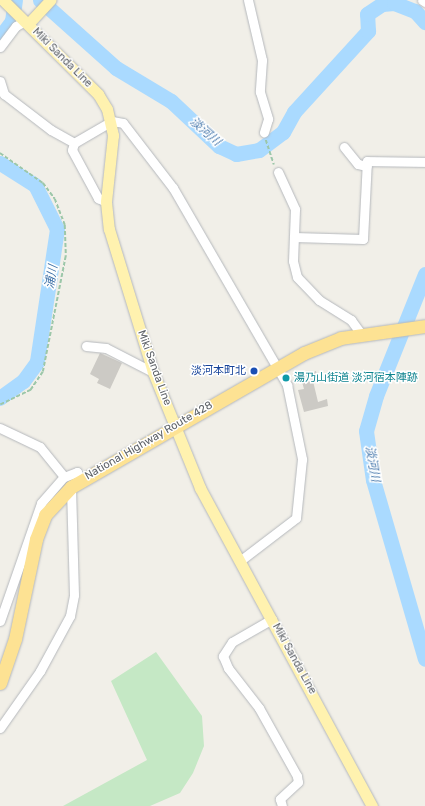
<!DOCTYPE html>
<html>
<head>
<meta charset="utf-8">
<style>
	body { margin:0 }
	#map { position:relative; width:425px; height:806px; overflow:hidden; background:#f1efe8; font-family:Rubik,"Noto Sans JP",sans-serif }
	div>[style] { position:absolute }
	.green>* { inset:0; background:#c5e8c5 }
	.river>* { height:15px; margin:-7.5px; padding:0 7.5px; transform-origin:7.5px; border-radius:7.5px; background:#aadaff }
	.building>* { inset:0; background:#cccac5 }
	.path>* { height:1.5px; margin-top:-0.75px; transform-origin:0; background:repeating-linear-gradient(90deg,#9cc7a9 0 4px,transparent 0 6px) }
	.roads { filter:drop-shadow(0 0 1px #b5b8bc) drop-shadow(0 0 1px #b5b8bc) }
	.minor>* { height:9px; margin:-4.5px; padding:0 4.5px; transform-origin:4.5px; border-radius:4.5px; background:#fff }
	.major>* { height:11px; margin:-5.5px; padding:0 5.5px; transform-origin:5.5px; border-radius:5.5px; background:#fff2af }
	.highway>* { height:13px; margin:-6.5px; padding:0 6.5px; transform-origin:6.5px; border-radius:6.5px; background:#fde293 }
	.dots>* { width:11px; height:11px; translate:-50% -50%; box-sizing:border-box; border:2px solid #fff; border-radius:50% }
	span { translate:-50% -50%; white-space:nowrap; text-align:center; line-height:1.15; -webkit-text-stroke:3px #fff; paint-order:stroke }
	.street-label { font-size:11px; color:#5f6368 }
	.transit-label { font-size:11px; color:#164399 }
	.right { translate:-100% -50%; text-align:right }
	.culture-label { font-size:11px; color:#0d838f }
	.left { translate:0 -50%; text-align:left }
	.water-label { font-size:12px; color:#4174aa; font-style:italic }
</style>
</head>
<body>
<div id="map">
	<div class="green">
		<i style="clip-path:polygon(156px 652px,202px 716px,204px 746px,193px 773px,180px 793px,150px 806px,63px 806px,147px 760px,111px 681px)"></i>
	</div>
	<div class="river">
		<i style="left:40px;top:0;width:102px;rotate:41.8deg"></i>
		<i style="left:116px;top:68px;width:64px;rotate:31deg"></i>
		<i style="left:171px;top:101px;width:66px;rotate:43.2deg"></i>
		<i style="left:219px;top:146px;width:19px;rotate:25deg"></i>
		<i style="left:236px;top:154px;width:23px;rotate:-10deg"></i>
		<i style="left:259px;top:150px;width:30px;rotate:-37deg"></i>
		<i style="left:283px;top:132px;width:23px;rotate:-61deg"></i>
		<i style="left:294px;top:112px;width:110px;rotate:-47.6deg"></i>
		<i style="left:368px;top:31px;width:17px;rotate:-93deg"></i>
		<i style="left:367px;top:14px;width:18px;rotate:-34deg"></i>
		<i style="left:382px;top:4px;width:12px;rotate:-5deg"></i>
		<i style="left:394px;top:3px;width:22px;rotate:21deg"></i>
		<i style="left:415px;top:11px;width:15px;rotate:48deg"></i>
		<i style="left:0;top:37px;width:20px;rotate:-53deg"></i>
		<i style="left:12px;top:21px;width:21px;rotate:-82deg"></i>
		<i style="left:0;top:163px;width:41px;rotate:32.2deg"></i>
		<i style="left:35px;top:185px;width:49px;rotate:63.4deg"></i>
		<i style="left:57px;top:229px;width:134px;rotate:98.6deg"></i>
		<i style="left:37px;top:362px;width:24px;rotate:126deg"></i>
		<i style="left:23px;top:381px;width:29px;rotate:144deg"></i>
		<i style="left:425px;top:274px;width:131px;rotate:111.9deg"></i>
		<i style="left:376px;top:396px;width:36px;rotate:106deg"></i>
		<i style="left:366px;top:431px;width:49px;rotate:81.9deg"></i>
		<i style="left:373px;top:480px;width:186px;rotate:73.8deg"></i>
	</div>
	<div class="building">
		<i style="clip-path:polygon(100px 353px,122px 363px,110px 389px,97px 383px,99px 379px,90px 374px)"></i>
		<i style="clip-path:polygon(316px 371px,318px 380px,313px 381px,318px 402px,327px 399px,328px 406px,304px 412px,298px 390px,304px 389px,300px 375px)"></i>
	</div>
	<div class="path">
		<i style="left:266px;top:140px;width:26px;rotate:72deg"></i>
		<i style="left:0;top:153px;width:52px;rotate:34.9deg"></i>
		<i style="left:43px;top:183px;width:20px;rotate:53deg"></i>
		<i style="left:55px;top:199px;width:28px;rotate:69deg"></i>
		<i style="left:65px;top:225px;width:31px;rotate:88deg"></i>
		<i style="left:66px;top:256px;width:118px;rotate:101.2deg"></i>
		<i style="left:43px;top:372px;width:22px;rotate:124deg"></i>
		<i style="left:31px;top:390px;width:34px;rotate:154deg"></i>
	</div>
	<div class="roads">
		<div class="minor">
			<i style="left:248px;top:0;width:62px;rotate:76.9deg"></i>
			<i style="left:262px;top:60px;width:32px;rotate:94deg"></i>
			<i style="left:260px;top:92px;width:28px;rotate:73deg"></i>
			<i style="left:268px;top:119px;width:14px;rotate:107deg"></i>
			<i style="left:422px;top:0;width:4px;rotate:34deg"></i>
			<i style="left:0;top:47px;width:26px;rotate:-53deg"></i>
			<i style="left:16px;top:26px;width:10px;rotate:-29deg"></i>
			<i style="left:0;top:81px;width:14px;rotate:73deg"></i>
			<i style="left:4px;top:94px;width:59px;rotate:37.5deg"></i>
			<i style="left:51px;top:130px;width:26px;rotate:29deg"></i>
			<i style="left:74px;top:143px;width:44px;rotate:-30.1deg"></i>
			<i style="left:112px;top:121px;width:11px;rotate:10deg"></i>
			<i style="left:123px;top:123px;width:82px;rotate:52.4deg"></i>
			<i style="left:173px;top:188px;width:228px;rotate:59.9deg"></i>
			<i style="left:287px;top:385px;width:76px;rotate:78.5deg"></i>
			<i style="left:302px;top:459px;width:59px;rotate:95.8deg"></i>
			<i style="left:296px;top:518px;width:69px;rotate:142.6deg"></i>
			<i style="left:74px;top:143px;width:7px;rotate:106deg"></i>
			<i style="left:72px;top:150px;width:55px;rotate:61.6deg"></i>
			<i style="left:98px;top:198px;width:9px;rotate:27deg"></i>
			<i style="left:344px;top:147px;width:22px;rotate:51deg"></i>
			<i style="left:358px;top:164px;width:9px;rotate:13deg"></i>
			<i style="left:278px;top:172px;width:41px;rotate:65.3deg"></i>
			<i style="left:295px;top:209px;width:52px;rotate:92.2deg"></i>
			<i style="left:293px;top:261px;width:16px;rotate:76deg"></i>
			<i style="left:297px;top:277px;width:32px;rotate:46deg"></i>
			<i style="left:319px;top:300px;width:38px;rotate:32deg"></i>
			<i style="left:351px;top:320px;width:17px;rotate:54deg"></i>
			<i style="left:294px;top:237px;width:69px;rotate:1.7deg"></i>
			<i style="left:363px;top:239px;width:78px;rotate:-87.1deg"></i>
			<i style="left:367px;top:161px;width:58px;rotate:1deg"></i>
			<i style="left:86px;top:346px;width:20px;rotate:6deg"></i>
			<i style="left:106px;top:348px;width:53px;rotate:27.1deg"></i>
			<i style="left:0;top:428px;width:44px;rotate:25.4deg"></i>
			<i style="left:40px;top:447px;width:38px;rotate:51deg"></i>
			<i style="left:272px;top:619px;width:46px;rotate:150.1deg"></i>
			<i style="left:232px;top:642px;width:17px;rotate:123deg"></i>
			<i style="left:223px;top:656px;width:13px;rotate:67deg"></i>
			<i style="left:228px;top:668px;width:51px;rotate:52.2deg"></i>
			<i style="left:259px;top:708px;width:78px;rotate:60.8deg"></i>
			<i style="left:297px;top:776px;width:6px;rotate:81deg"></i>
			<i style="left:298px;top:782px;width:25px;rotate:137deg"></i>
			<i style="left:280px;top:799px;width:7px;rotate:74deg"></i>
			<i style="left:0;top:621px;width:125px;rotate:-70.8deg"></i>
			<i style="left:41px;top:503px;width:35px;rotate:-49deg"></i>
			<i style="left:64px;top:477px;width:14px;rotate:-21deg"></i>
			<i style="left:77px;top:472px;width:8px;rotate:60deg"></i>
			<i style="left:0;top:728px;width:70px;rotate:-54.9deg"></i>
			<i style="left:40px;top:671px;width:63px;rotate:-61.4deg"></i>
			<i style="left:70px;top:616px;width:21px;rotate:-79deg"></i>
			<i style="left:74px;top:595px;width:108px;rotate:-91.6deg"></i>
		</div>
		<div class="major">
			<i style="left:3px;top:0;width:134px;rotate:44.7deg"></i>
			<i style="left:98px;top:94px;width:17px;rotate:59deg"></i>
			<i style="left:107px;top:109px;width:27px;rotate:77deg"></i>
			<i style="left:113px;top:135px;width:67px;rotate:96deg"></i>
			<i style="left:106px;top:202px;width:27px;rotate:84deg"></i>
			<i style="left:109px;top:229px;width:150px;rotate:72.9deg"></i>
			<i style="left:153px;top:372px;width:125px;rotate:67.9deg"></i>
			<i style="left:200px;top:488px;width:362px;rotate:61.6deg"></i>
			<i style="left:28px;top:24px;width:33px;rotate:-47deg"></i>
		</div>
		<div class="highway">
			<i style="left:0;top:683px;width:46px;rotate:-71.2deg"></i>
			<i style="left:15px;top:639px;width:102px;rotate:-78.1deg"></i>
			<i style="left:36px;top:539px;width:26px;rotate:-69deg"></i>
			<i style="left:45px;top:515px;width:38px;rotate:-47deg"></i>
			<i style="left:71px;top:487px;width:269px;rotate:-29.9deg"></i>
			<i style="left:304px;top:353px;width:40px;rotate:-22deg"></i>
			<i style="left:341px;top:338px;width:85px;rotate:-8.1deg"></i>
		</div>
	</div>
	<div class="dots">
		<i style="left:254px;top:371px;background:#1a4fb4"></i>
		<i style="left:286px;top:378px;background:#0f9aa8"></i>
	</div>
	<div class="street-label">
		<span style="left:62px;top:58px;rotate:45deg">Miki Sanda Line</span>
		<span style="left:154px;top:368px;rotate:70deg">Miki Sanda Line</span>
		<span style="left:149px;top:441px;rotate:-30deg">National Highway Route 428</span>
		<span style="left:294px;top:659px;rotate:61deg">Miki Sanda Line</span>
	</div>
	<div class="transit-label">
		<span class="right" style="left:246px;top:371px">淡河本町北</span>
	</div>
	<div class="culture-label">
		<span class="left" style="left:294px;top:378px">湯乃山街道 淡河宿本陣跡</span>
	</div>
	<div class="water-label">
		<span style="left:205px;top:132px;rotate:41deg">淡河川</span>
		<span style="left:52px;top:277px;rotate:-80deg">浦川</span>
		<span style="left:372px;top:464px;rotate:80deg">淡河川</span>
	</div>
</div>
</body>
</html>
